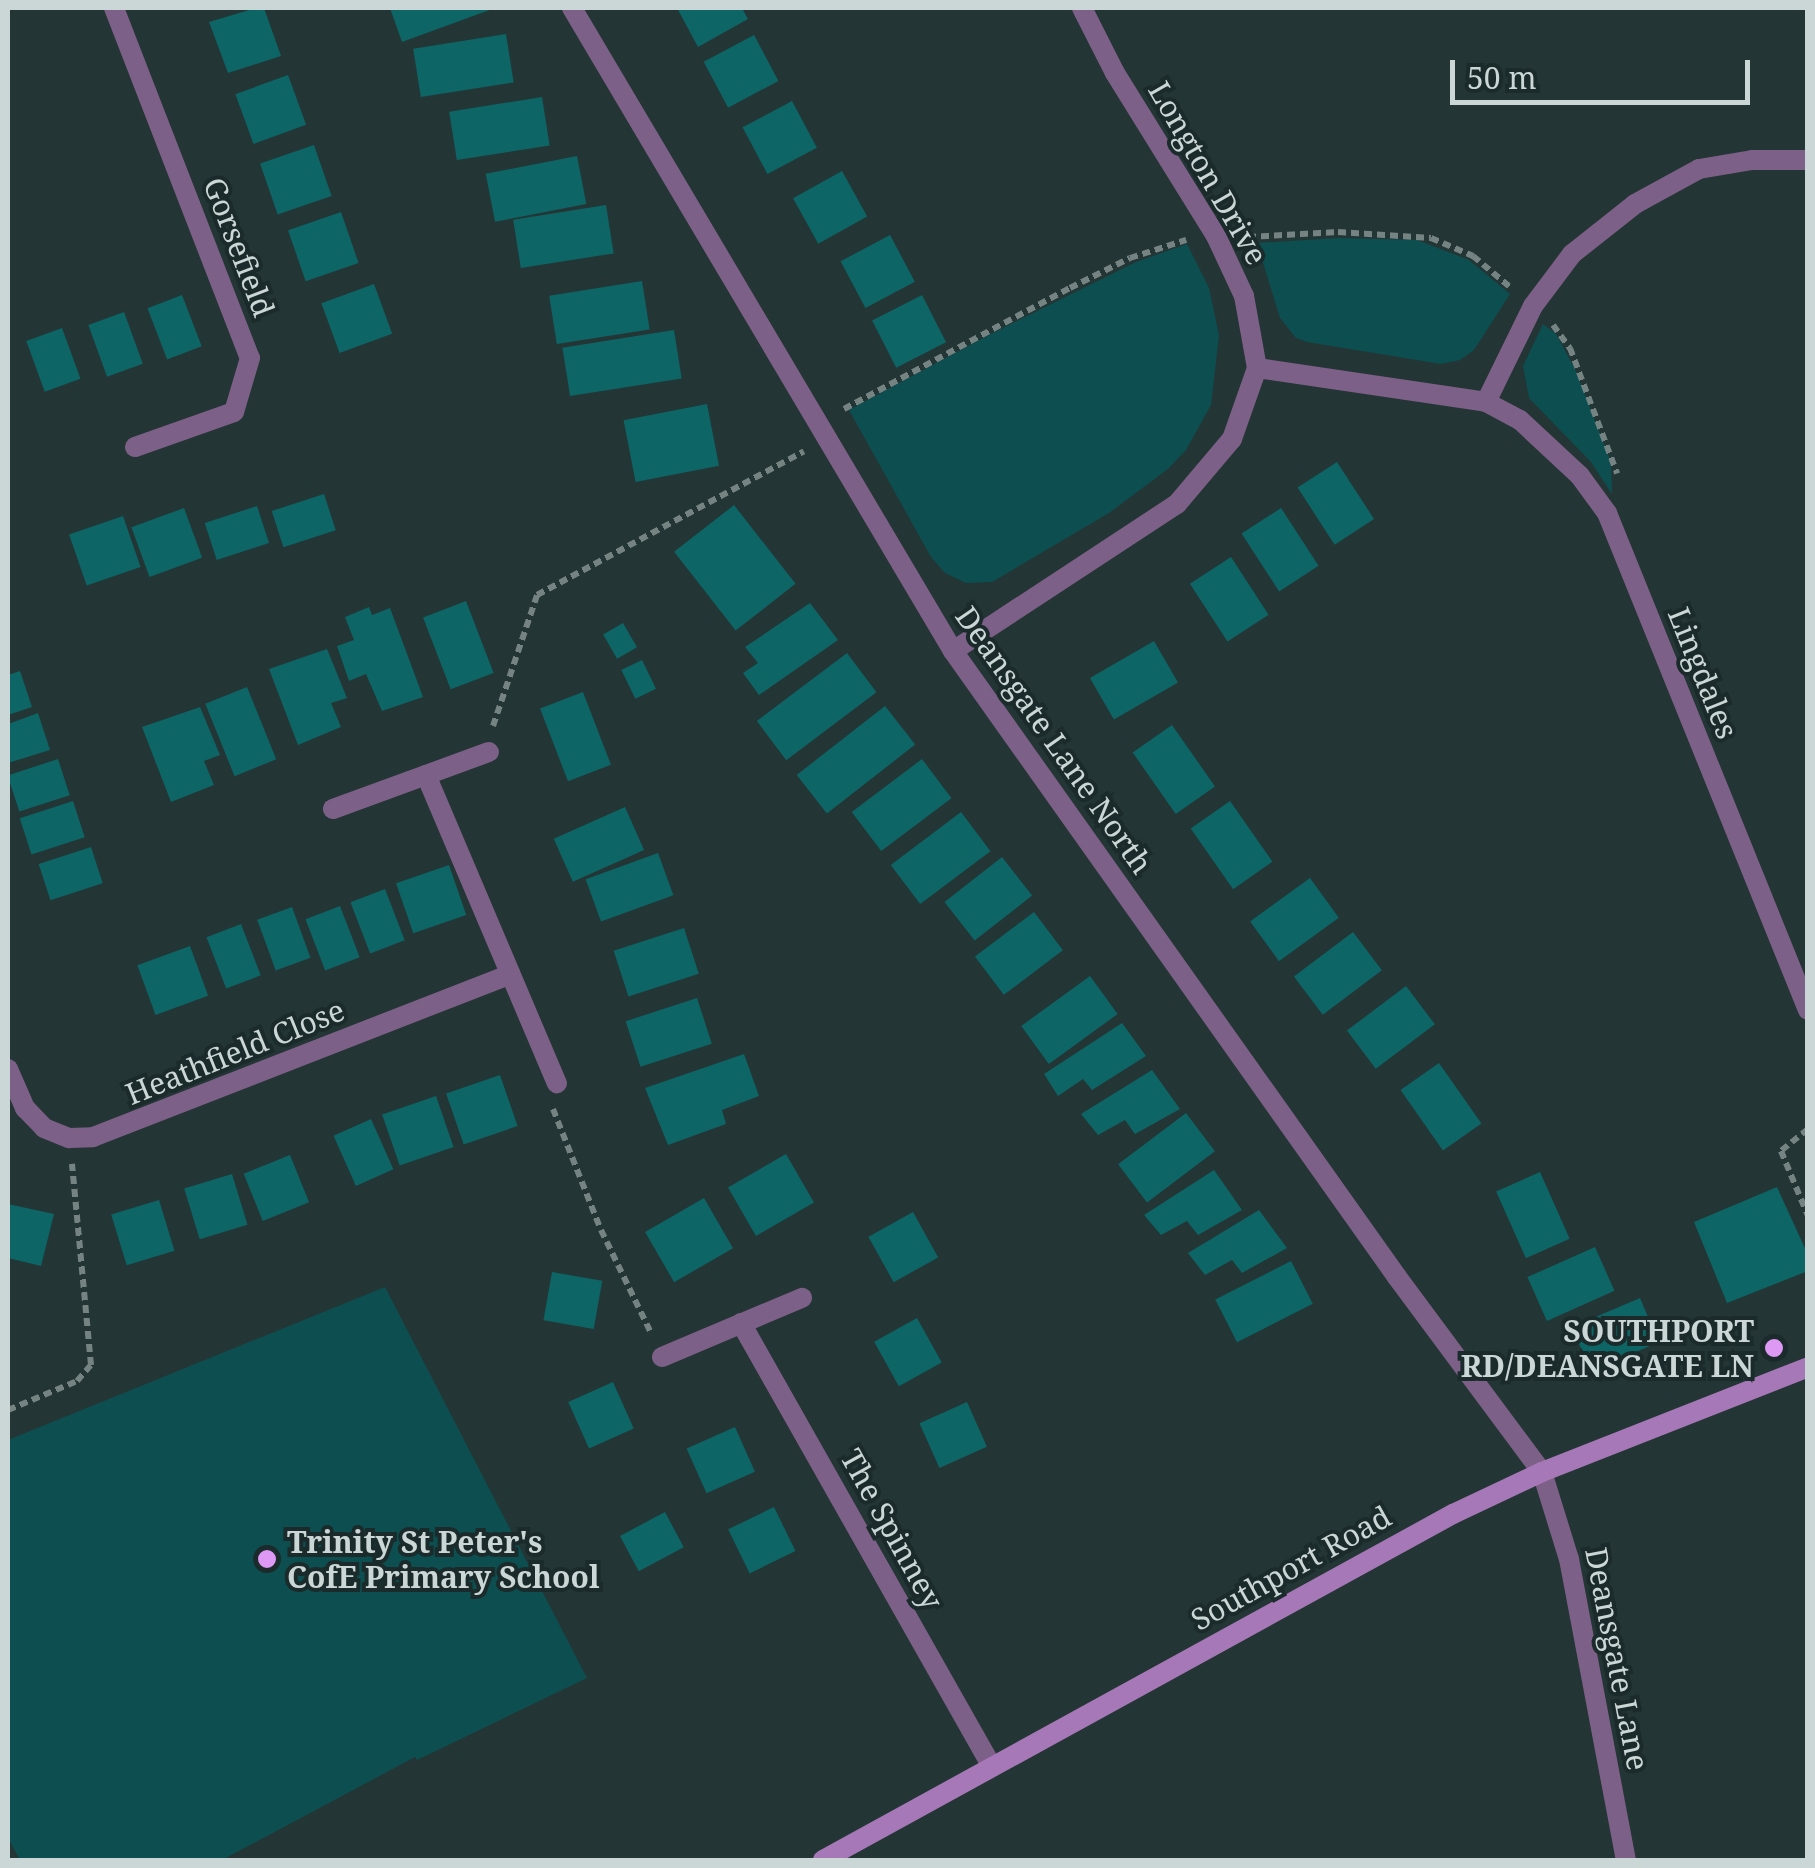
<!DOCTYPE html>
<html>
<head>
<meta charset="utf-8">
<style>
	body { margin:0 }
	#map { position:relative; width:1815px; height:1868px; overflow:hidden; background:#243535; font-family:"Noto Serif",serif }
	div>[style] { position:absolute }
	.green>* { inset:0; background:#0d4f50 }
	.building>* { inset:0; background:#0d6566; transform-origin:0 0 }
	.path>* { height:6px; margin-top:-3px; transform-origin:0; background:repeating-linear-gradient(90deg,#758383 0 8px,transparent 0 13px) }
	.minor>* { height:20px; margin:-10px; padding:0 10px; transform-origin:10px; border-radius:10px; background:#7d6087 }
	.secondary>* { height:20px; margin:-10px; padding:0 10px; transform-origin:10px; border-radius:10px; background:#a778b7 }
	.dots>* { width:28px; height:28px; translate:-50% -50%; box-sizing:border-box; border:5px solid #1b2b2b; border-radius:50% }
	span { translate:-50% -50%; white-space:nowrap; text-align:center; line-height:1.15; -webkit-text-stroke:8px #1b2b2b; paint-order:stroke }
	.street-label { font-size:30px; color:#cbd6d6 }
	.poi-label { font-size:30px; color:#cbd6d6; font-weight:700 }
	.right { translate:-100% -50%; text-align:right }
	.left { translate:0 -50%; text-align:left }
	.frame { position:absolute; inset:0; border:10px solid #cbd6d6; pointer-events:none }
	.scale { position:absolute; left:1450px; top:60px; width:300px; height:45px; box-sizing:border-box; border:5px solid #cbd6d6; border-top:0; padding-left:12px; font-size:30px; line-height:35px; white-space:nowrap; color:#cbd6d6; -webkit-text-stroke:8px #1b2b2b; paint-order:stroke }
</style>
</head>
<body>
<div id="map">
	<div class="green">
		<i style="clip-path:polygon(1338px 238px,1417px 240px,1469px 260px,1510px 294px,1474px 350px,1460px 360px,1441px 364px,1307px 342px,1296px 338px,1280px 318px,1257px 243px)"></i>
		<i style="clip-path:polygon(1187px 244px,1209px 288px,1219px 335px,1211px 405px,1186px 450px,1168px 469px,1109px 513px,992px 582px,966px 583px,945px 573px,931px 557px,849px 410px,985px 337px,1136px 262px)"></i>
		<i style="clip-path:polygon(1543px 324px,1556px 334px,1575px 369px,1611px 462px,1612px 494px,1591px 462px,1529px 398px,1523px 366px)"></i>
		<i style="clip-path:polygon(385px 1287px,587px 1678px,417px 1760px,415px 1757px,222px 1860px,20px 1860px,8px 1838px,8px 1440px)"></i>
	</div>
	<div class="building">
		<i style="clip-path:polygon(256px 8px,264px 8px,281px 56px,228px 73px,209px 22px)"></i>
		<i style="clip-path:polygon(390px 8px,495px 8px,402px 42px)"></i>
		<i style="clip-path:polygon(677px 8px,742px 8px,748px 19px,698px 47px)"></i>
		<i style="left:506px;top:34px;width:49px;height:94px;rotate:81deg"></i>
		<i style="left:754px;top:35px;width:52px;height:57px;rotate:62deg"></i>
		<i style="left:288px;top:75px;width:53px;height:56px;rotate:70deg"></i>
		<i style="left:542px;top:97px;width:49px;height:94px;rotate:81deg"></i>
		<i style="left:792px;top:101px;width:53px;height:56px;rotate:62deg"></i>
		<i style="left:314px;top:145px;width:54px;height:57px;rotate:71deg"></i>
		<i style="left:577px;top:156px;width:49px;height:93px;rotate:79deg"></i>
		<i style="left:842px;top:171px;width:52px;height:56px;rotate:61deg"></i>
		<i style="left:606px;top:205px;width:49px;height:94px;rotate:81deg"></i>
		<i style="left:341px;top:212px;width:54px;height:56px;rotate:71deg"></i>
		<i style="left:890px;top:235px;width:53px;height:56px;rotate:62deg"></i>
		<i style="left:642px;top:281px;width:49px;height:94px;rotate:81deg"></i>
		<i style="left:374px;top:284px;width:53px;height:56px;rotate:70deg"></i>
		<i style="left:182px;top:295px;width:55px;height:37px;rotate:69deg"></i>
		<i style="left:922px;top:295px;width:53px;height:56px;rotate:63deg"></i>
		<i style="left:124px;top:312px;width:55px;height:38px;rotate:70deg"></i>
		<i style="left:62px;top:328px;width:54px;height:38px;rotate:70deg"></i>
		<i style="left:674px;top:330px;width:49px;height:113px;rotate:81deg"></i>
		<i style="left:707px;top:404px;width:63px;height:85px;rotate:79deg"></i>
		<i style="left:1337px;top:462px;width:68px;height:47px;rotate:57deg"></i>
		<i style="left:324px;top:494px;width:38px;height:55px;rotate:72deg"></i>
		<i style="left:734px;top:505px;width:100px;height:76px;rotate:52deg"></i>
		<i style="left:257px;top:506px;width:39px;height:55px;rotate:72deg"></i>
		<i style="left:184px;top:508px;width:53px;height:56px;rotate:70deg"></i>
		<i style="left:1281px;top:508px;width:69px;height:47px;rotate:57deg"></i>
		<i style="left:123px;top:516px;width:54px;height:57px;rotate:71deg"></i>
		<i style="left:1231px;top:557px;width:69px;height:49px;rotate:57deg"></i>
		<i style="left:466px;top:601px;width:77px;height:46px;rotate:69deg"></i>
		<i style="clip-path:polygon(810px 603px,838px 640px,759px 695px,743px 673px,758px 663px,745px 647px)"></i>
		<i style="clip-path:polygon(369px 607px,372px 615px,390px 608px,423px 697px,382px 711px,366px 674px,349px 681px,337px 646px,354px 640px,345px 617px)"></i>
		<i style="left:623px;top:623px;width:28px;height:23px;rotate:60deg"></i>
		<i style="left:1154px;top:641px;width:48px;height:74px;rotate:60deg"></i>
		<i style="clip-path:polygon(327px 649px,347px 698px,331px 703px,341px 727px,298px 745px,269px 669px)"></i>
		<i style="left:847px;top:653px;width:49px;height:113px;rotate:53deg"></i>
		<i style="left:642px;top:660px;width:32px;height:23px;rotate:64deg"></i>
		<i style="clip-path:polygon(20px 671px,32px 707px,8px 715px,8px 675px)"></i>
		<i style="left:247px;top:687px;width:78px;height:45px;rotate:68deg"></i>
		<i style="left:583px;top:692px;width:78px;height:46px;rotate:69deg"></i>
		<i style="left:885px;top:706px;width:49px;height:112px;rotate:52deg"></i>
		<i style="clip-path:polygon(200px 707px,220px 755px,204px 761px,214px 785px,171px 802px,142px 727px)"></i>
		<i style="clip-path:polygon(38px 713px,50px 750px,8px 763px,8px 724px)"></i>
		<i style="left:1172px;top:725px;width:75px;height:48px;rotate:55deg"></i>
		<i style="left:58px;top:759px;width:38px;height:53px;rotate:72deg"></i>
		<i style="left:922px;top:759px;width:49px;height:88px;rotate:53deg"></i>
		<i style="left:73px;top:801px;width:38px;height:56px;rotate:72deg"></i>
		<i style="left:1230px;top:801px;width:74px;height:48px;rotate:55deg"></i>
		<i style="left:625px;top:807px;width:47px;height:78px;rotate:66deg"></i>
		<i style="left:961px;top:812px;width:49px;height:88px;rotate:53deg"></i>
		<i style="left:91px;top:847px;width:38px;height:55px;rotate:72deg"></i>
		<i style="left:658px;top:853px;width:45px;height:77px;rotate:70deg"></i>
		<i style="left:1002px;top:857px;width:49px;height:73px;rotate:52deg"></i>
		<i style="left:449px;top:865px;width:53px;height:56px;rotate:71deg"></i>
		<i style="left:1310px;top:878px;width:49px;height:74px;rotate:54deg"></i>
		<i style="left:385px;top:889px;width:55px;height:37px;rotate:69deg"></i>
		<i style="left:340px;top:906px;width:55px;height:37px;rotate:69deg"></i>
		<i style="left:292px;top:907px;width:54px;height:37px;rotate:70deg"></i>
		<i style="left:1034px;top:912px;width:48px;height:74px;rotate:53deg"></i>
		<i style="left:241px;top:924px;width:55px;height:37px;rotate:69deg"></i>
		<i style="left:684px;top:928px;width:48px;height:74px;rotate:72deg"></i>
		<i style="left:1353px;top:932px;width:48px;height:74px;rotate:53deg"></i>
		<i style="left:190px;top:946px;width:53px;height:56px;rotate:70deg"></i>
		<i style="left:1090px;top:976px;width:47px;height:85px;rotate:54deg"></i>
		<i style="left:1406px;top:986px;width:48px;height:74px;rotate:53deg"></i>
		<i style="left:697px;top:998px;width:48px;height:75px;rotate:72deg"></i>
		<i style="clip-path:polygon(1122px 1023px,1146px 1056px,1092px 1090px,1083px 1079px,1058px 1096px,1044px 1074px)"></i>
		<i style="clip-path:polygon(744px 1054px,759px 1096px,722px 1110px,726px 1124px,668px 1145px,645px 1088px)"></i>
		<i style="left:1439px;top:1063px;width:74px;height:47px;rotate:55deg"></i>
		<i style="clip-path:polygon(1152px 1070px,1180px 1109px,1135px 1134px,1125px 1120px,1098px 1135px,1081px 1114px)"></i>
		<i style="left:500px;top:1075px;width:54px;height:57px;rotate:71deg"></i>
		<i style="left:436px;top:1096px;width:54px;height:57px;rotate:71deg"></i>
		<i style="left:1186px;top:1113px;width:48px;height:85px;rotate:53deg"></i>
		<i style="left:371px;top:1119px;width:55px;height:41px;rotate:66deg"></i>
		<i style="left:786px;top:1154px;width:56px;height:67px;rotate:60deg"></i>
		<i style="left:290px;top:1155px;width:51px;height:50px;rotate:68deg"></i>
		<i style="clip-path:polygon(1214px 1170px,1242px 1210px,1198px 1235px,1187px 1221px,1161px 1235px,1144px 1215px)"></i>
		<i style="left:1540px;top:1172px;width:73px;height:48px;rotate:66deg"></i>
		<i style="left:232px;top:1174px;width:53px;height:50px;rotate:73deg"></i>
		<i style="clip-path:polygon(1777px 1187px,1808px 1255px,1808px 1271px,1727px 1303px,1694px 1222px)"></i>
		<i style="left:704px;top:1198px;width:58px;height:68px;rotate:60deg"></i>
		<i style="left:159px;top:1200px;width:53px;height:50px;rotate:73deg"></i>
		<i style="clip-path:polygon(8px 1204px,54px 1214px,41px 1266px,8px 1258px)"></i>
		<i style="clip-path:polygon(1259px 1210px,1287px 1248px,1242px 1273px,1232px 1260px,1205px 1275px,1188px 1253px)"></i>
		<i style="left:913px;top:1212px;width:52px;height:51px;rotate:61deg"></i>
		<i style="left:1595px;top:1247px;width:48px;height:74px;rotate:66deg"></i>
		<i style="left:1291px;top:1261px;width:48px;height:85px;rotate:63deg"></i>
		<i style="left:552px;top:1272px;width:51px;height:49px;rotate:10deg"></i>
		<i style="left:1640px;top:1298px;width:48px;height:74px;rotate:67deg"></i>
		<i style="left:917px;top:1318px;width:51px;height:49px;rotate:61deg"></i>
		<i style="left:613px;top:1382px;width:51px;height:49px;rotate:66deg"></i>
		<i style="left:967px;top:1402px;width:49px;height:52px;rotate:66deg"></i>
		<i style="left:735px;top:1427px;width:49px;height:53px;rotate:66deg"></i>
		<i style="left:774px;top:1507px;width:49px;height:51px;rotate:64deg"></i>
		<i style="left:665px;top:1512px;width:40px;height:51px;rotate:62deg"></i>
	</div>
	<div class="path">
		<i style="left:1248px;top:237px;width:90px;rotate:-3.2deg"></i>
		<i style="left:1338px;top:232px;width:93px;rotate:3.7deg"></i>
		<i style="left:1431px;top:238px;width:46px;rotate:23.2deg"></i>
		<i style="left:1473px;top:256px;width:48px;rotate:40deg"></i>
		<i style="left:1553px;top:325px;width:29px;rotate:54deg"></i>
		<i style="left:1570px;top:348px;width:134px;rotate:69.4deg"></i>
		<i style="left:844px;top:409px;width:256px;rotate:-28.2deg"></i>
		<i style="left:1070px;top:288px;width:67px;rotate:-26.6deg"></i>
		<i style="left:1130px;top:258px;width:59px;rotate:-17.8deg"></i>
		<i style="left:493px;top:726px;width:138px;rotate:-71.4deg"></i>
		<i style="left:537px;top:595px;width:303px;rotate:-28.3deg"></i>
		<i style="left:553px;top:1109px;width:130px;rotate:68.4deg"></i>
		<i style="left:601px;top:1230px;width:112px;rotate:64.1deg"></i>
		<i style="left:1808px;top:1129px;width:35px;rotate:141deg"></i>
		<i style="left:1781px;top:1151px;width:70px;rotate:67.4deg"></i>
		<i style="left:8px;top:1410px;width:75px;rotate:-22.8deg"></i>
		<i style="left:77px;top:1381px;width:21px;rotate:-49deg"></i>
		<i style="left:91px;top:1365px;width:202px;rotate:-95.4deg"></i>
	</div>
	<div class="minor">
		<i style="left:114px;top:8px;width:375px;rotate:68.8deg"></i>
		<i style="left:250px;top:358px;width:56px;rotate:106.5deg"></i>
		<i style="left:234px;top:412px;width:105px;rotate:160.5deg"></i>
		<i style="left:572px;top:8px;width:747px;rotate:59.35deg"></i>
		<i style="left:953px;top:651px;width:767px;rotate:54.65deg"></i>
		<i style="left:1397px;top:1277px;width:243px;rotate:53.4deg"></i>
		<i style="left:1542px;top:1472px;width:91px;rotate:72.8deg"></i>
		<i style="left:1569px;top:1559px;width:306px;rotate:79.3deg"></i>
		<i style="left:1257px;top:368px;width:232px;rotate:8.4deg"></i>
		<i style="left:1486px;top:402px;width:38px;rotate:28deg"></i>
		<i style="left:1520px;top:420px;width:82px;rotate:43deg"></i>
		<i style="left:1580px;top:476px;width:46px;rotate:53.9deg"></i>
		<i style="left:1607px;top:513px;width:536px;rotate:67.98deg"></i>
		<i style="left:1486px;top:402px;width:107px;rotate:-63.9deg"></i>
		<i style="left:1533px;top:306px;width:65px;rotate:-53.1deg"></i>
		<i style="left:1572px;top:254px;width:80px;rotate:-38.4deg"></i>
		<i style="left:1635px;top:204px;width:73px;rotate:-28.7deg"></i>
		<i style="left:1699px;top:169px;width:54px;rotate:-9.6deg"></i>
		<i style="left:1752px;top:160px;width:56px"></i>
		<i style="left:953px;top:651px;width:268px;rotate:-33.3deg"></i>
		<i style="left:1177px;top:504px;width:85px;rotate:-49.8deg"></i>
		<i style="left:1232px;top:439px;width:75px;rotate:-70.6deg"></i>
		<i style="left:1257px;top:368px;width:73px;rotate:-100.2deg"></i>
		<i style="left:1244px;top:296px;width:66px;rotate:-115deg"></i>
		<i style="left:1216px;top:236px;width:192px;rotate:-121.8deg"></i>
		<i style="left:1115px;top:73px;width:73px;rotate:-116.9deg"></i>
		<i style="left:426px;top:775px;width:335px;rotate:67deg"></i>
		<i style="left:333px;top:809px;width:166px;rotate:-20.1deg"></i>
		<i style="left:8px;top:1069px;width:43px;rotate:66.4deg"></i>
		<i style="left:25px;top:1108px;width:28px;rotate:46deg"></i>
		<i style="left:44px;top:1128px;width:27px;rotate:22deg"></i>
		<i style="left:69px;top:1138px;width:24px;rotate:-2deg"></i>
		<i style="left:93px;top:1137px;width:448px;rotate:-21.3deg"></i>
		<i style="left:741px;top:1323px;width:508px;rotate:60.51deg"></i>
		<i style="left:662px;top:1357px;width:152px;rotate:-22.9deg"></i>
	</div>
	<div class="secondary">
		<i style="left:823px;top:1860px;width:719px;rotate:-28.78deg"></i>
		<i style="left:1453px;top:1514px;width:98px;rotate:-25.3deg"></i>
		<i style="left:1542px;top:1472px;width:286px;rotate:-21.5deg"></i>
	</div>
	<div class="dots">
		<i style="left:1774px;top:1348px;background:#dd99f3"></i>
		<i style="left:267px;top:1559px;background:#dd99f3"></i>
	</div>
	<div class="street-label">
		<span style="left:1208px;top:173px;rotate:60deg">Longton Drive</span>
		<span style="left:239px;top:247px;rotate:69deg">Gorsefield</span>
		<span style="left:1703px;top:673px;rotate:68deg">Lingdales</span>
		<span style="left:1054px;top:740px;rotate:55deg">Deansgate Lane North</span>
		<span style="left:235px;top:1052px;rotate:-22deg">Heathfield Close</span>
		<span style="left:892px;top:1529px;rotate:61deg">The Spinney</span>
		<span style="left:1291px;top:1568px;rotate:-29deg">Southport Road</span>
		<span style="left:1617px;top:1659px;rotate:79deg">Deansgate Lane</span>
	</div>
	<div class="poi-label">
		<span class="right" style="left:1754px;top:1348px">SOUTHPORT<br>RD/DEANSGATE LN</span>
		<span class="left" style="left:287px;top:1559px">Trinity St Peter's<br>CofE Primary School</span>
	</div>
	<div class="frame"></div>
	<div class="scale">50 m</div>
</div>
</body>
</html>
